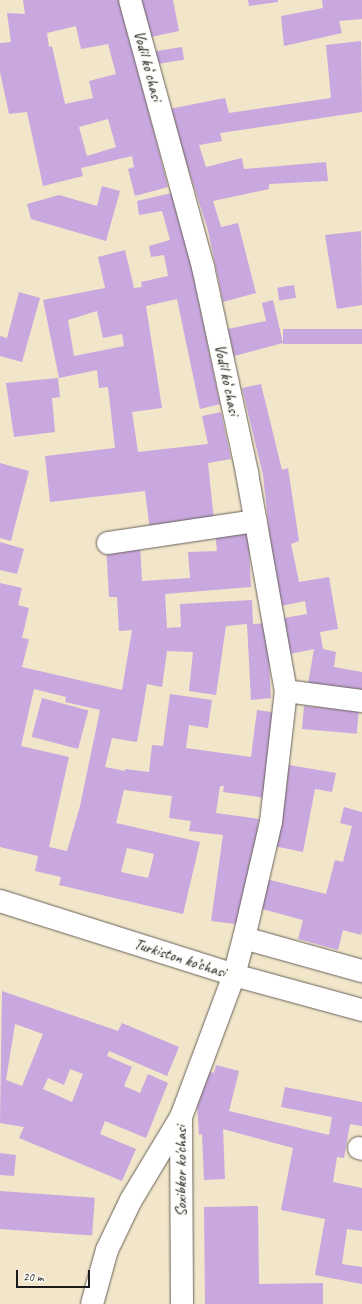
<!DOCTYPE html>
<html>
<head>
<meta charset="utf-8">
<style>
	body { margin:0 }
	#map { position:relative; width:362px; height:1304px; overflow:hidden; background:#f1e5ca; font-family:Caveat,sans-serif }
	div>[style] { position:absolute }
	.building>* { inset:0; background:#c9a7df; transform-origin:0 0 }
	.roads { filter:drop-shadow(0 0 1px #676259) drop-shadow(0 0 1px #676259) }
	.minor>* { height:22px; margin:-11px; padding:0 11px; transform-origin:11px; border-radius:11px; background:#fff }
	.major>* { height:22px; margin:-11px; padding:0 11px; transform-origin:11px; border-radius:11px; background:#fff }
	span { translate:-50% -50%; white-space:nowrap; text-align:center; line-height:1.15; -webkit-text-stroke:3px #fdfcf7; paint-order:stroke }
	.street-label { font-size:16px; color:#1c1c1c }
	.scale { position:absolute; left:16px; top:1270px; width:74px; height:18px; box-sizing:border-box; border:2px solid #1c1c1c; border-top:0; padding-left:5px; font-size:12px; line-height:14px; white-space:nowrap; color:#1c1c1c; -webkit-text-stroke:3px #fdfcf7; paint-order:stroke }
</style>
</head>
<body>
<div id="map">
	<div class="building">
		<i style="clip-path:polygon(evenodd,23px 0,120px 0,168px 187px,135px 196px,128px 169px,134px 167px,132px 156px,81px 168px,83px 176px,43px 186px,27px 112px,9px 114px,0 72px,0 43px,11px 42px,7px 13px,25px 14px,23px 0,76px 26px,81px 49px,108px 44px,116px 74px,89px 81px,93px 98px,65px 104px,52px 46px,49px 47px,47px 33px,76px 26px,23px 0,108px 119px,116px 147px,87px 156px,79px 127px,108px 119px)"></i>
		<i style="clip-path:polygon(141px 0,173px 0,179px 31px,151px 37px)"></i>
		<i style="clip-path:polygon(248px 0,278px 0,278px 2px,249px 6px)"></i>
		<i style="clip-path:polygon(322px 0,362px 0,362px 19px,339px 21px,342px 33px,284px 46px,281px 16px,323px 8px)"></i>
		<i style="clip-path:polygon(361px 41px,362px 112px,220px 133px,222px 141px,199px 145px,206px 167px,242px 158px,244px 169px,326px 162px,328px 181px,269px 184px,269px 189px,213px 201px,221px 227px,238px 223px,256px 293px,223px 302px,208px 230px,169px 109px,225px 98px,229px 113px,331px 98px,326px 45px)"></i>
		<i style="left:182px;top:47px;width:13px;height:27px;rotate:81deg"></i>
		<i style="clip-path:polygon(102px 186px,120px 191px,106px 241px,31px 219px,27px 204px,59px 195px,97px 206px)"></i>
		<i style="clip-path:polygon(evenodd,176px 192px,220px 404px,200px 409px,177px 299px,146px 306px,162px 408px,132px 412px,138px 452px,208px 444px,202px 416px,221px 412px,231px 459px,208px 463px,214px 520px,150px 531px,145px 491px,50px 502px,45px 456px,115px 448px,108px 387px,99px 388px,97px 370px,59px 378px,43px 300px,105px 288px,98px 257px,125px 250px,134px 288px,142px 287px,141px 282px,168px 276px,164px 255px,151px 257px,149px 246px,170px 240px,162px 211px,139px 215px,137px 201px,176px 192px,97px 311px,103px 338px,122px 334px,124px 346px,74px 356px,68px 320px,97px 311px)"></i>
		<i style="clip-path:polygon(361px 231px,362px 305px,337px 309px,325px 235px)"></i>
		<i style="left:294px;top:285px;width:13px;height:17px;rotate:81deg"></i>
		<i style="clip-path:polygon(19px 292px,40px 298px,22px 362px,0 356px,0 336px,7px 338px)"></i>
		<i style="clip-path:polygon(273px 300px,283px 343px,234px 356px,228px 329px,266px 321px,262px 303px)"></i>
		<i style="left:362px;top:329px;width:15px;height:79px;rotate:90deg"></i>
		<i style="clip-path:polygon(58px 378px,60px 397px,52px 398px,55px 432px,14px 437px,6px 383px)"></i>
		<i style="clip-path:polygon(261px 384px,282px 470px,288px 468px,299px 541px,291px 544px,299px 582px,329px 577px,338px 629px,320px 632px,323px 649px,336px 652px,334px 667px,362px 672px,362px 691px,308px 684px,314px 649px,290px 654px,284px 618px,307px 614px,305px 601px,281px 606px,271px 548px,263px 475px,242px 388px)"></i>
		<i style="clip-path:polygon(0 463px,29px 471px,11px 541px,0 538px)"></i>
		<i style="clip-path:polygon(evenodd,248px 529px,251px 587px,165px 594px,167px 628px,181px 627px,180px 604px,252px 600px,253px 624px,267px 623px,271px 698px,251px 700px,247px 624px,226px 626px,216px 695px,189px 691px,193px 652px,167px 651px,162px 687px,147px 684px,137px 742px,112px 738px,105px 767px,125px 771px,125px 769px,149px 772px,152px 745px,163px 746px,170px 694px,212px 700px,208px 728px,189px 725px,186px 748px,251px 757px,257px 710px,277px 713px,266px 798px,223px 792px,224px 786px,220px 786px,216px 813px,259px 819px,244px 925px,211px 921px,223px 835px,189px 831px,191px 821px,169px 818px,172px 796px,124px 790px,116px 823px,200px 842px,183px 914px,59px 885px,61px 877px,35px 871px,38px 856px,0 847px,0 583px,22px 588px,18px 605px,29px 608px,22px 638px,29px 639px,22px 667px,122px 690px,132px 630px,119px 631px,117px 597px,109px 597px,106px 545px,140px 543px,142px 581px,190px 578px,188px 552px,217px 551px,215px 531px,248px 529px,34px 689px,66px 697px,65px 702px,100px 710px,80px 806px,67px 851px,49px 847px,69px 757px,21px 746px,34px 689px,248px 529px,127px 848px,154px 854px,148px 878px,121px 872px,127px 848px)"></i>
		<i style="clip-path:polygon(0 542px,24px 549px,17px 574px,0 570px)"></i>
		<i style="left:42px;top:698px;width:48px;height:40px;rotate:15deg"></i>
		<i style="left:304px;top:706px;width:55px;height:23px;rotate:5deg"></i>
		<i style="clip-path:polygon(289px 765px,336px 773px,332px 792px,315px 789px,303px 852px,274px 846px)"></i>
		<i style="clip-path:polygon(344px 807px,362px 812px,362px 931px,361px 935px,343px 930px,338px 950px,298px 939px,303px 920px,258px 908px,266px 879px,326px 894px,335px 860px,343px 862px,352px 826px,340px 823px)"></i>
		<i style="clip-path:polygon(evenodd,2px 991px,118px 1031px,122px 1023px,179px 1047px,167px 1076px,109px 1051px,107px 1056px,132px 1067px,124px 1086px,140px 1093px,148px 1074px,168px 1083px,146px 1138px,105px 1121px,100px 1134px,136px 1149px,122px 1181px,19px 1138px,24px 1127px,0 1123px,2px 991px,15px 1024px,43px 1034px,22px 1086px,6px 1080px,15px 1024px,2px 991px,70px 1069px,83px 1074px,72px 1102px,43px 1089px,48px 1078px,64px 1085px,70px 1069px)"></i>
		<i style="clip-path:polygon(216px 1065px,239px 1071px,229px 1111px,329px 1135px,332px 1117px,281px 1107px,285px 1087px,362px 1102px,362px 1126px,350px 1124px,344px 1158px,337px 1157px,333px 1182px,362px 1188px,362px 1231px,347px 1229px,342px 1264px,362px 1267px,362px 1284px,315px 1275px,325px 1219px,281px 1210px,293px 1148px,223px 1129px,225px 1179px,204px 1180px,202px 1134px,199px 1135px,197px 1103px,201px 1069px,214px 1073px)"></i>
		<i style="clip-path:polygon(0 1153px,16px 1155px,14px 1176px,0 1175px)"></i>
		<i style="left:0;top:1191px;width:95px;height:38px;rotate:4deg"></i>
		<i style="clip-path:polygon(258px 1206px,259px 1284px,323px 1283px,323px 1304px,205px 1304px,204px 1207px)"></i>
	</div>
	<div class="roads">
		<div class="minor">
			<i style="left:130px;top:0;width:277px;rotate:74.7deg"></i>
			<i style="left:203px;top:267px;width:211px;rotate:77.9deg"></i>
			<i style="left:247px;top:473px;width:221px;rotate:79.9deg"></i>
			<i style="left:286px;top:691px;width:77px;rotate:7.5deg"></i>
			<i style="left:108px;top:543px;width:149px;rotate:-8.5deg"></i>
			<i style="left:244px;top:938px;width:123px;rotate:15.6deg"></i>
			<i style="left:359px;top:1148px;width:3px;rotate:18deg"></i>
			<i style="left:92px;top:1304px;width:56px;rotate:-74.5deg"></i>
			<i style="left:107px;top:1250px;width:55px;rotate:-64.4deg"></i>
			<i style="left:131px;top:1200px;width:97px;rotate:-58.9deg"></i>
			<i style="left:182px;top:1304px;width:187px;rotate:-90.3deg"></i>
			<i style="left:181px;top:1117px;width:152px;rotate:-69.5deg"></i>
			<i style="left:234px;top:975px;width:38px;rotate:-75deg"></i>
			<i style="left:244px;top:938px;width:119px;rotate:-76.9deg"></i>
			<i style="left:271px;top:822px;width:132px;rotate:-83.5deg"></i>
		</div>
		<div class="major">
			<i style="left:0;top:901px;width:245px;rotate:17.5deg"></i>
			<i style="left:234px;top:975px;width:133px;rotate:15.3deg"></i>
		</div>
	</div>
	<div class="street-label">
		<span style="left:148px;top:66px;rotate:75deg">Vodil koʻchasi</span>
		<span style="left:227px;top:380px;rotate:78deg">Vodil koʻchasi</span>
		<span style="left:180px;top:958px;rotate:18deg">Turkiston ko’chasi</span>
		<span style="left:181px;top:1171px;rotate:-90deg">Soxibkor ko'chasi</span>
	</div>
	<div class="scale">20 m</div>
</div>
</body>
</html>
